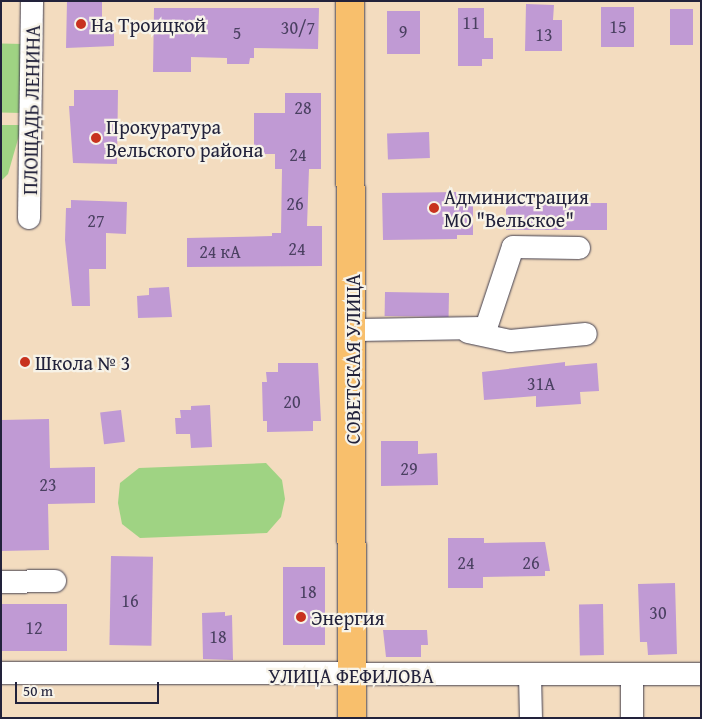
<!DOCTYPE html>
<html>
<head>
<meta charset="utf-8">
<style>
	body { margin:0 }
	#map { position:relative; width:702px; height:719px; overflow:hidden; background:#f3dcbf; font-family:"Gentium Book Plus",serif }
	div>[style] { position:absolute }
	.green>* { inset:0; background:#9fd383; transform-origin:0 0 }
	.building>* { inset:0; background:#c09ad4; transform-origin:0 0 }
	.roads { filter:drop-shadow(0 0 1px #413e4f) drop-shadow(0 0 1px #413e4f) }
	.minor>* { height:22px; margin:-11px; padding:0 11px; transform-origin:11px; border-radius:11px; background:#fff }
	.major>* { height:28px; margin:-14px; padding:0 14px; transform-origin:14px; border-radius:14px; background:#f8bf6c }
	.dots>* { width:14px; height:14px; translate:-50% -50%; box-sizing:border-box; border:2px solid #f7f3e8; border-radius:50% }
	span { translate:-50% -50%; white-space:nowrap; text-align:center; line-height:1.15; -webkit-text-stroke:4.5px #f7f3e8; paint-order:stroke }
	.number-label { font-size:18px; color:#4a4061 }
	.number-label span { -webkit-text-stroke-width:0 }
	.poi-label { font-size:20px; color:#22223b }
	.left { translate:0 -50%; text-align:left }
	.street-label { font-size:20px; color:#22223b }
	.frame { position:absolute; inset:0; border:2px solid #22223b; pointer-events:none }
	.scale { position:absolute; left:15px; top:682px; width:144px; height:22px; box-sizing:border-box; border:2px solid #22223b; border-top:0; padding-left:6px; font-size:15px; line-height:18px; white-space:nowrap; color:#22223b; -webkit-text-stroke:4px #f7f3e8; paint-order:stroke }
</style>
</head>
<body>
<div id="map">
	<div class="green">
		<i style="left:23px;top:44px;width:69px;height:22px;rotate:91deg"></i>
		<i style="clip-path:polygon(1px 125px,22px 125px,8px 174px,1px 181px)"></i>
		<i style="clip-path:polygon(266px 463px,282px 480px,285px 499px,281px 517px,267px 533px,140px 538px,122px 524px,118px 503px,120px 483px,139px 468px)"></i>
	</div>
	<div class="building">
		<i style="clip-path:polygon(67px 1px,102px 2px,102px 28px,114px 28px,114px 46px,66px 48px)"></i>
		<i style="clip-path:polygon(526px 4px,554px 5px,553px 20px,562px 20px,562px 51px,525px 51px)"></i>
		<i style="left:601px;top:7px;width:33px;height:40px"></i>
		<i style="clip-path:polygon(154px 8px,319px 8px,318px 49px,254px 48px,254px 58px,250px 58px,249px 64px,227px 64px,227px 58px,191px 57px,191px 72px,153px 72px)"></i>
		<i style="clip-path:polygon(458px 8px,484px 8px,484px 38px,493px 38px,493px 59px,482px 59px,482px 66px,458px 66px)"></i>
		<i style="left:670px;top:9px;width:23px;height:36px"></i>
		<i style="left:387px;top:11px;width:33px;height:43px"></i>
		<i style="clip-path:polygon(74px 90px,118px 90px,117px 164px,73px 163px,69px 106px,74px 106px)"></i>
		<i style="clip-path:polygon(285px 93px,321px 93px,321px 169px,309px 169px,307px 226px,322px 226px,322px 266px,187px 267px,187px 238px,272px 236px,272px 233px,281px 233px,282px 169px,275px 169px,275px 154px,254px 154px,254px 113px,285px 113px)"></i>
		<i style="left:429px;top:132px;width:26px;height:42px;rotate:88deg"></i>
		<i style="clip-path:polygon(460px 192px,460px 204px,473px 203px,473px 235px,457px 235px,457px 239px,383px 240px,382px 193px)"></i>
		<i style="clip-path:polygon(71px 200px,127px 202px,126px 234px,106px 233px,106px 269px,89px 269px,90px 306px,72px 306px,65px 240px,66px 208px,71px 208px)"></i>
		<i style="left:607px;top:203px;width:27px;height:101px;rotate:90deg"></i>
		<i style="clip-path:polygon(169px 287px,172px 317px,138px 318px,137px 296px,149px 295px,149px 288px)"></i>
		<i style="left:385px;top:292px;width:64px;height:24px;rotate:1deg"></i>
		<i style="clip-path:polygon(565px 362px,565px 366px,597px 363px,599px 391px,580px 392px,581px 404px,536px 407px,536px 396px,484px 400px,482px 372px)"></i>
		<i style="clip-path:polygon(278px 363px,318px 363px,321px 421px,313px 421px,313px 431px,267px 432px,267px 421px,263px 421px,262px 382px,267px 382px,266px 372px,278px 372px)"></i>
		<i style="clip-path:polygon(210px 405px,212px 447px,191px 448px,190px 434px,176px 434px,175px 418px,181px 418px,180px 410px,191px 410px,191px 406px)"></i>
		<i style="left:121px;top:410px;width:32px;height:21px;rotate:83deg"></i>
		<i style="clip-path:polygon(49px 419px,50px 468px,95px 467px,95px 503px,48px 504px,49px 550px,1px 551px,1px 420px)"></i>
		<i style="clip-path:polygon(381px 441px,418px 441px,418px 454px,437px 453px,438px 485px,381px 486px)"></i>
		<i style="clip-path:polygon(448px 538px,484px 538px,484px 543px,545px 542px,550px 571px,545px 571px,545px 576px,483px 577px,483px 588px,448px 588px)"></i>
		<i style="left:111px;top:556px;width:42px;height:89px;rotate:1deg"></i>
		<i style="left:283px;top:567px;width:42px;height:78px"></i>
		<i style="clip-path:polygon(675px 583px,677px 654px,648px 655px,647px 642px,640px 642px,638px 584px)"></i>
		<i style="left:1px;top:604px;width:66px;height:47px"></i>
		<i style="left:603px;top:604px;width:51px;height:24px;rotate:89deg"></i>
		<i style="clip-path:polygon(225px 612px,225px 616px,232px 615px,233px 660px,203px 659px,202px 613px)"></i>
		<i style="clip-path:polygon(383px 630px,427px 630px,428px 645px,421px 645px,421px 657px,386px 657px)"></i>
	</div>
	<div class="roads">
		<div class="minor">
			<i style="left:29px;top:218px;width:217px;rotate:-89.2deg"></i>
			<i style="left:353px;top:330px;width:133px;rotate:-0.9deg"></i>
			<i style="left:486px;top:328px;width:85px;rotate:-71.6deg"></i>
			<i style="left:513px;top:247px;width:66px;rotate:0.9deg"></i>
			<i style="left:468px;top:332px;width:43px;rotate:12.1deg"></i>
			<i style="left:510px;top:341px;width:76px;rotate:-5.3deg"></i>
			<i style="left:1px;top:582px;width:54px;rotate:-1.1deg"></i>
			<i style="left:1px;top:673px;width:700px;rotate:0.08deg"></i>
			<i style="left:632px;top:674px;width:44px;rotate:90deg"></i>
			<i style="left:530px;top:675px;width:43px;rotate:88.7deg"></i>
		</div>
		<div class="major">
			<i style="left:350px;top:1px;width:717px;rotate:89.84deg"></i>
		</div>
	</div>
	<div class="dots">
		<i style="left:81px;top:24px;background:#c8321e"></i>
		<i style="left:96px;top:138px;background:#c8321e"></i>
		<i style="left:434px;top:208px;background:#c8321e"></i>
		<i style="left:25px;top:362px;background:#c8321e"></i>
		<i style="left:301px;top:617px;background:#c8321e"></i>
	</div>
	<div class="number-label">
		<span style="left:471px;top:23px">11</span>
		<span style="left:618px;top:27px">15</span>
		<span style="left:298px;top:28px">30/7</span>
		<span style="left:403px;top:32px">9</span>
		<span style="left:237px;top:33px">5</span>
		<span style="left:544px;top:35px">13</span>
		<span style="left:303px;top:108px">28</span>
		<span style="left:298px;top:155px">24</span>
		<span style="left:295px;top:204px">26</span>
		<span style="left:96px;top:221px">27</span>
		<span style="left:297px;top:249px">24</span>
		<span style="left:220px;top:252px">24 кА</span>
		<span style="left:541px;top:384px">31А</span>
		<span style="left:292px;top:402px">20</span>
		<span style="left:409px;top:469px">29</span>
		<span style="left:48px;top:485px">23</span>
		<span style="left:466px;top:563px">24</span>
		<span style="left:531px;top:563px">26</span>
		<span style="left:308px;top:592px">18</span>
		<span style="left:130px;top:601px">16</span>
		<span style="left:658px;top:613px">30</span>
		<span style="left:34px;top:628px">12</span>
		<span style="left:218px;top:637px">18</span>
	</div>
	<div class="poi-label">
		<span class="left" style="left:91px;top:24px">На Троицкой</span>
		<span class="left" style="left:106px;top:138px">Прокуратура<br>Вельского района</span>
		<span class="left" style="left:444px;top:208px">Администрация<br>МО "Вельское"</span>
		<span class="left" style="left:35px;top:362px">Школа № 3</span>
		<span class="left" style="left:311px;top:617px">Энергия</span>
	</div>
	<div class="street-label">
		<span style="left:31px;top:110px;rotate:-89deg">ПЛОЩАДЬ ЛЕНИНА</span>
		<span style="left:352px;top:359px;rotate:-90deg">СОВЕТСКАЯ УЛИЦА</span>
		<span style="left:351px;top:675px">УЛИЦА ФЕФИЛОВА</span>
	</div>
	<div class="frame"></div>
	<div class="scale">50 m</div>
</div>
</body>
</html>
